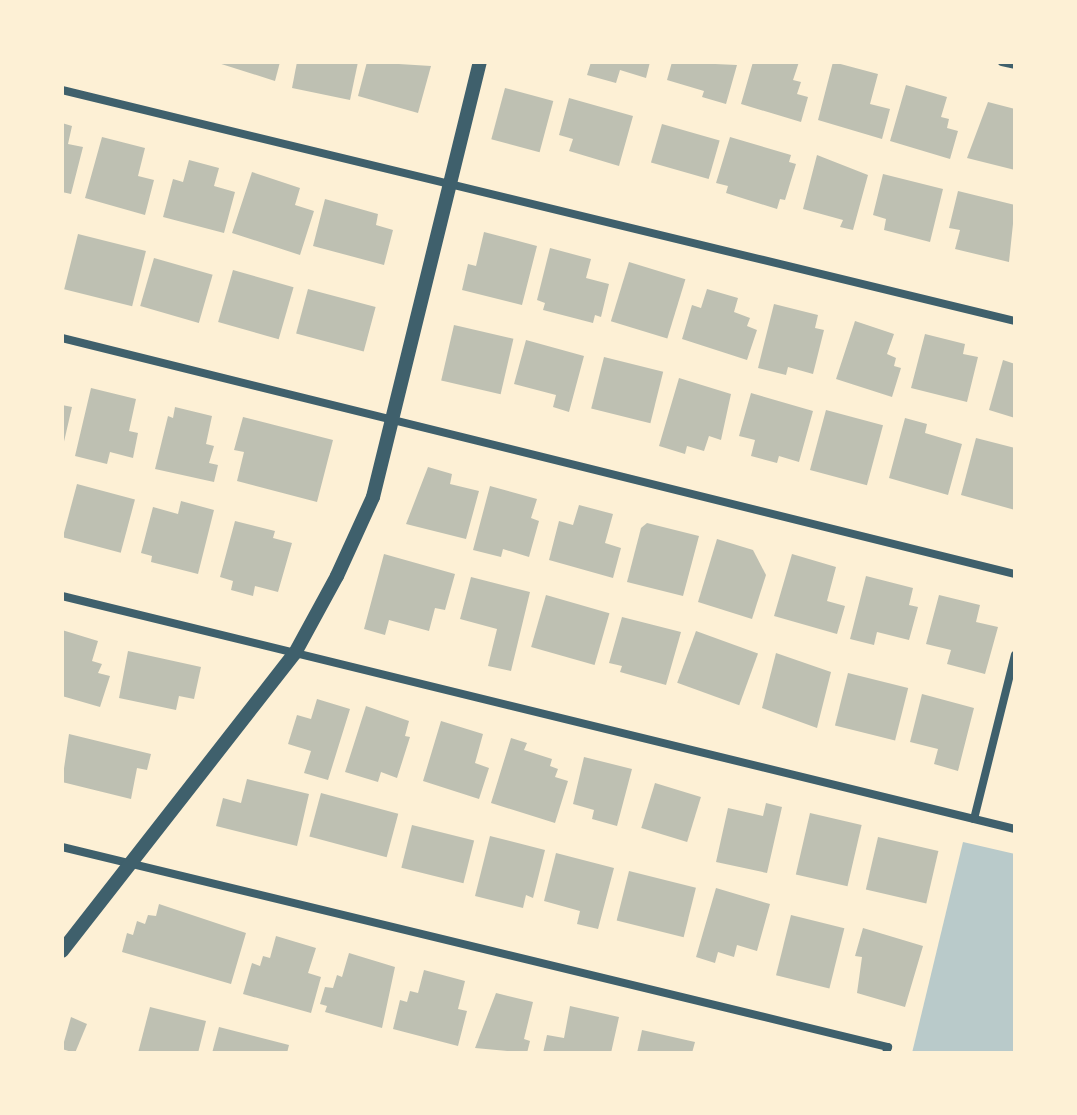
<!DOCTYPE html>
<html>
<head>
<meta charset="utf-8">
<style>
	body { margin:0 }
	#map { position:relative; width:1077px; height:1115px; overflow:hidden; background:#fdf0d5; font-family:"Space Grotesk",sans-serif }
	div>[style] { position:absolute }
	.green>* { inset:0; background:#b9caca }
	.building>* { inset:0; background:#bec0b2; transform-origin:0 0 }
	.minor>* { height:8px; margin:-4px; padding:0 4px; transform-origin:4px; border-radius:4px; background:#3f606c }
	.tertiary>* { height:14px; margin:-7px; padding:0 7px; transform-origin:7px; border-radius:7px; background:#3f606c }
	span { translate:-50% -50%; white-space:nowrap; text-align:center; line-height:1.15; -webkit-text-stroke:6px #fdf0d5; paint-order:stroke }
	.frame { position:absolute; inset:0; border:64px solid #fdf0d5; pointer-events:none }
</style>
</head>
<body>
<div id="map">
	<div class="green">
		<i style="clip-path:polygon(963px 842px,1015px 854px,1015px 1053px,912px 1053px)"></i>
	</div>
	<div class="building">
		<i style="clip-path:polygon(215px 62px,280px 62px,275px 81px)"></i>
		<i style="clip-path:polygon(297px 62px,358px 62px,350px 100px,292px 88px)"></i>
		<i style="clip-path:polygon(367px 62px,431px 66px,418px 113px,358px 96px)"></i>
		<i style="clip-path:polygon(591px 62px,650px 62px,646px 78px,620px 70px,616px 83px,587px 75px)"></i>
		<i style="clip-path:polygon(672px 62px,737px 65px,726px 104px,702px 97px,704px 91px,667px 80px)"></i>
		<i style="clip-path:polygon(753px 62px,799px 62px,793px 80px,801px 82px,797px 94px,808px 97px,801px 122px,741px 104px)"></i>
		<i style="clip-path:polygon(833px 62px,878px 74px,870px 104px,890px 109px,882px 139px,818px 120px)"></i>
		<i style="clip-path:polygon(906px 85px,947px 97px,941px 117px,949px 119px,947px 128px,958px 131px,950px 159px,890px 141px)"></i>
		<i style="left:505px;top:88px;width:50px;height:53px;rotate:15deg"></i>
		<i style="clip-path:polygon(569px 98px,633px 116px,619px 166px,569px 151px,573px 139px,559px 135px)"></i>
		<i style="clip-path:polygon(988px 102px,1015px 109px,1015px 170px,967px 158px)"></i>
		<i style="clip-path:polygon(62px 123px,72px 126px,68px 144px,83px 147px,71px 194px,62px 192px)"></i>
		<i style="left:662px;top:124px;width:60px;height:40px;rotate:16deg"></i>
		<i style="clip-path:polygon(102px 137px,145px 148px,138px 176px,154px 180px,145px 215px,85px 198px)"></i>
		<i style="clip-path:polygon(730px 137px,791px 155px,789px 162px,796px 164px,785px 200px,780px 199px,777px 209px,726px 193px,728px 186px,716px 183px)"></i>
		<i style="clip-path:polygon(817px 155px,868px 175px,853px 230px,840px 227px,843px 220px,803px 209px)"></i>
		<i style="clip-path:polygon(189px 160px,219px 168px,214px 186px,235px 192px,224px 233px,163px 217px,173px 179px,183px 182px)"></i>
		<i style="clip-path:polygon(252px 172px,300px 188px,295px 205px,314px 211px,300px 255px,232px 233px)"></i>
		<i style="clip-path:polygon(883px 174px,943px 189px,930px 242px,884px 230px,886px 219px,873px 215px)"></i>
		<i style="clip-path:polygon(958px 191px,1015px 205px,1009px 262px,955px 249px,960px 230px,949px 228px)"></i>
		<i style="clip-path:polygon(325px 199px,378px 214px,376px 225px,393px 230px,384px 265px,313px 246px)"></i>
		<i style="clip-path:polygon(484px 232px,537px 246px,522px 305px,462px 290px,468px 264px,476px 266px)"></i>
		<i style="left:78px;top:234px;width:70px;height:57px;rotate:14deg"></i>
		<i style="clip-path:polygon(550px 248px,591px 259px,586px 278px,609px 284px,601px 317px,595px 315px,593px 323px,543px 310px,545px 303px,537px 300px)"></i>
		<i style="left:154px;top:258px;width:61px;height:50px;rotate:16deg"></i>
		<i style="left:629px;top:262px;width:59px;height:62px;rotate:17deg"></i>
		<i style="left:233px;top:270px;width:63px;height:54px;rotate:16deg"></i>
		<i style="left:308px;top:289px;width:70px;height:46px;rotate:15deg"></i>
		<i style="clip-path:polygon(707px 289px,738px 298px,734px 312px,750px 318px,747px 326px,757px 330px,747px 360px,682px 339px,692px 305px,701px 308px)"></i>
		<i style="clip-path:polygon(774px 304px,818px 315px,815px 328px,824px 330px,813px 374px,788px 367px,786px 375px,758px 368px)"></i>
		<i style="clip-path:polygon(855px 321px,894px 334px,887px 354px,896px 358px,894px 366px,901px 368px,892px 397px,836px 379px)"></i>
		<i style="left:454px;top:325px;width:61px;height:57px;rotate:13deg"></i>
		<i style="clip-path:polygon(925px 334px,965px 344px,963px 354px,978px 357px,967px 402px,911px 388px)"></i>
		<i style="clip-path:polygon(526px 340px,584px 356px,569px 412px,553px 407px,556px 395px,514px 384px)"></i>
		<i style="left:604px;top:357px;width:61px;height:53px;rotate:14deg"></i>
		<i style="clip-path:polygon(1003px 360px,1015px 364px,1015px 418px,989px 410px)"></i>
		<i style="clip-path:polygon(679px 378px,731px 394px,721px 440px,709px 436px,704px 451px,687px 446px,685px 454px,659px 446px)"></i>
		<i style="clip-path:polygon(91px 388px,136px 399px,129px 431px,138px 433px,133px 458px,110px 452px,107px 464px,75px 456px)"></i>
		<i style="clip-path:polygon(751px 393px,813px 411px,799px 462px,779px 456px,777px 463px,751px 456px,755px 440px,739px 436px)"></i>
		<i style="clip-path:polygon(62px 405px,72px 407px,63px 446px,62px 445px)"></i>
		<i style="clip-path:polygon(175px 407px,212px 416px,206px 444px,214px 446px,209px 463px,218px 465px,214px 482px,155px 469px,168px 416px,173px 418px)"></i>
		<i style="left:826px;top:410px;width:59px;height:62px;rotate:15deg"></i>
		<i style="clip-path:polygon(243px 417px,333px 440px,317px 502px,237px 481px,244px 452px,234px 450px)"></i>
		<i style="clip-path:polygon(905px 418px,927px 424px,925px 433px,962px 444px,948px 495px,889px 478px)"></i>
		<i style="clip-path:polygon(976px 438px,1015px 448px,1015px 510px,961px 495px)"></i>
		<i style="clip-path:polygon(428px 467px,452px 474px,450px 484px,479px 491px,466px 539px,406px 524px)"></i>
		<i style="left:77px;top:484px;width:60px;height:55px;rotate:15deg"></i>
		<i style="clip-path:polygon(490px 486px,537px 499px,531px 518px,539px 521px,529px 557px,503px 549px,501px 557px,473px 550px)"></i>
		<i style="clip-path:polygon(181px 501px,214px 510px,198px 574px,151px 562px,152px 556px,141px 553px,153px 507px,178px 514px)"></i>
		<i style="clip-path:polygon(579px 505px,613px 514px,605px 543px,621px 548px,613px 578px,549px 560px,559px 521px,573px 525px)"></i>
		<i style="clip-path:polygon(235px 521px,275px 531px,273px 538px,292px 543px,278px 592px,255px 586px,253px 596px,231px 590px,233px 581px,220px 577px)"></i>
		<i style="clip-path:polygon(647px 523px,699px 536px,683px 596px,627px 582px,641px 528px)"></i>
		<i style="clip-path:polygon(717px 539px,753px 550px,766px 575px,752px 619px,698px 602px)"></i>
		<i style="clip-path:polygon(384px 554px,455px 574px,445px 610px,435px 608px,429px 631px,389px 620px,385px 635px,364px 629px)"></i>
		<i style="clip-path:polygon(792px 554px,836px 567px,827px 601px,845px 606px,837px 634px,774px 616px)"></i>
		<i style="clip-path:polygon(866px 576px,913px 588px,909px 605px,918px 607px,909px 640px,877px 632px,874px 645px,850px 639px)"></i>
		<i style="clip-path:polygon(471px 577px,530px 592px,511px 671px,488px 666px,497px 629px,460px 619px)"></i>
		<i style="left:546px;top:595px;width:66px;height:54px;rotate:16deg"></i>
		<i style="clip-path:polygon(939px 595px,980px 605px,976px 622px,998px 627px,985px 674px,947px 664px,951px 650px,926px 644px)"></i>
		<i style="clip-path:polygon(622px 617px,681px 632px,666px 685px,620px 672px,622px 666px,609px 663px)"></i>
		<i style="clip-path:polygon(62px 630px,98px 641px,92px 661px,102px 664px,98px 673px,110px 676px,100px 707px,62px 696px)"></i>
		<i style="left:696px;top:631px;width:66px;height:55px;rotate:20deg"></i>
		<i style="clip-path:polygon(128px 651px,201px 667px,194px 699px,179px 696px,176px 710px,119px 698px)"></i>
		<i style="clip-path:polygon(776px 653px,831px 672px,817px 728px,762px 708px)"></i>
		<i style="left:848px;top:673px;width:62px;height:54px;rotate:14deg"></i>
		<i style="clip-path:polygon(922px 694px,974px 708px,958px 771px,934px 764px,938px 749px,910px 742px)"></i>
		<i style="clip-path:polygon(317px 699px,350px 709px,328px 780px,304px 773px,311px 751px,288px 744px,297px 715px,311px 719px)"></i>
		<i style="clip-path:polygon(366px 706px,409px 721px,405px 736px,410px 737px,397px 778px,381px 772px,378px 782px,345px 772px)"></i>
		<i style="clip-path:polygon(441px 721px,483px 734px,475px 763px,489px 768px,479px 799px,423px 781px)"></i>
		<i style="clip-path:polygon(69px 734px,151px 754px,147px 770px,137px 768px,131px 799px,62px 782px)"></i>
		<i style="clip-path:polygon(511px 738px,527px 743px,524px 750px,552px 759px,550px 766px,558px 769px,555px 777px,568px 781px,555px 823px,491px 803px)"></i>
		<i style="clip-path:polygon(584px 757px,632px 769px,617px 826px,592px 819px,594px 810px,573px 804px)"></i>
		<i style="clip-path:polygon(247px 779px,309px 794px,297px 846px,216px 826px,223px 798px,241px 803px)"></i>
		<i style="left:655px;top:783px;width:48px;height:47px;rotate:17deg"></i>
		<i style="left:321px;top:793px;width:80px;height:45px;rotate:15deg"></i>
		<i style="clip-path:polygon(766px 803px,782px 807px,767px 873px,716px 862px,728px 808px,763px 816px)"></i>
		<i style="left:810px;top:813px;width:53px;height:63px;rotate:13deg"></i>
		<i style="left:412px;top:825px;width:64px;height:44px;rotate:14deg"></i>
		<i style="clip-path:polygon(490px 836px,545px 850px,533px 898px,526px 895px,523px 908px,475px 896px)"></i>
		<i style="left:878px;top:837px;width:62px;height:54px;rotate:13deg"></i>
		<i style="clip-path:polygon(556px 853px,614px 868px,598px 929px,577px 924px,580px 911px,544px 901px)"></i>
		<i style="left:629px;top:871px;width:69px;height:51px;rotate:14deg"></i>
		<i style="clip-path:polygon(716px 888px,770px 904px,757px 951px,737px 945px,734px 957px,718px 952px,715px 963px,696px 957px)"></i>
		<i style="clip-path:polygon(159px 904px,246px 933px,231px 984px,122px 952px,127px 933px,133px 935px,137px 921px,145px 924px,148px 915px,156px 916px)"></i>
		<i style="left:791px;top:915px;width:55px;height:62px;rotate:14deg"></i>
		<i style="clip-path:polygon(863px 928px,923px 946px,905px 1007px,857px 993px,862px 957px,855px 956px)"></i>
		<i style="clip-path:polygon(276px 936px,316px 948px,308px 973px,321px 977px,311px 1013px,243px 994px,252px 963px,260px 966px,263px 956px,270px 958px)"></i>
		<i style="clip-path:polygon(349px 953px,395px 967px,382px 1028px,325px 1012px,327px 1006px,320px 1004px,325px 987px,333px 988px,337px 975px,342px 977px)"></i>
		<i style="clip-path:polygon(424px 970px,465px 981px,458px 1009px,467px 1011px,458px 1046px,393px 1029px,400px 1000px,407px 1002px,410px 991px,418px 993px)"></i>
		<i style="clip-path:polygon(496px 993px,533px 1002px,524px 1039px,530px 1041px,527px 1053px,475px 1048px)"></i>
		<i style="clip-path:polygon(570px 1006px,619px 1017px,611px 1053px,543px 1053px,547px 1035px,564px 1038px)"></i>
		<i style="clip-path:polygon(150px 1007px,206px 1021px,198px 1053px,138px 1053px)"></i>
		<i style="clip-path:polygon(71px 1017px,87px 1024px,75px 1053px,62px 1049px)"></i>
		<i style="clip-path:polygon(219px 1027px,289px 1045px,287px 1053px,212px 1053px)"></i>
		<i style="clip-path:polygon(642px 1030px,695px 1042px,692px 1053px,637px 1053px)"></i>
	</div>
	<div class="minor">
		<i style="left:1002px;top:62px;width:13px;rotate:13deg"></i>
		<i style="left:62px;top:90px;width:981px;rotate:13.63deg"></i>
		<i style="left:62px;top:338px;width:982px;rotate:13.91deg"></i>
		<i style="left:62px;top:596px;width:981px;rotate:13.74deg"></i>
		<i style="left:974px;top:819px;width:169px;rotate:-76deg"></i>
		<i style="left:62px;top:847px;width:850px;rotate:13.61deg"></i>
		<i style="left:888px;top:1047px;width:6px;rotate:108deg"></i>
	</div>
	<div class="tertiary">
		<i style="left:62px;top:951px;width:378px;rotate:-52deg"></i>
		<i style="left:295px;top:653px;width:88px;rotate:-61.4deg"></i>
		<i style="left:337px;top:576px;width:87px;rotate:-65.5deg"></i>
		<i style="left:373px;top:497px;width:448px;rotate:-76.2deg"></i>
	</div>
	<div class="frame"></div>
</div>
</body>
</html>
